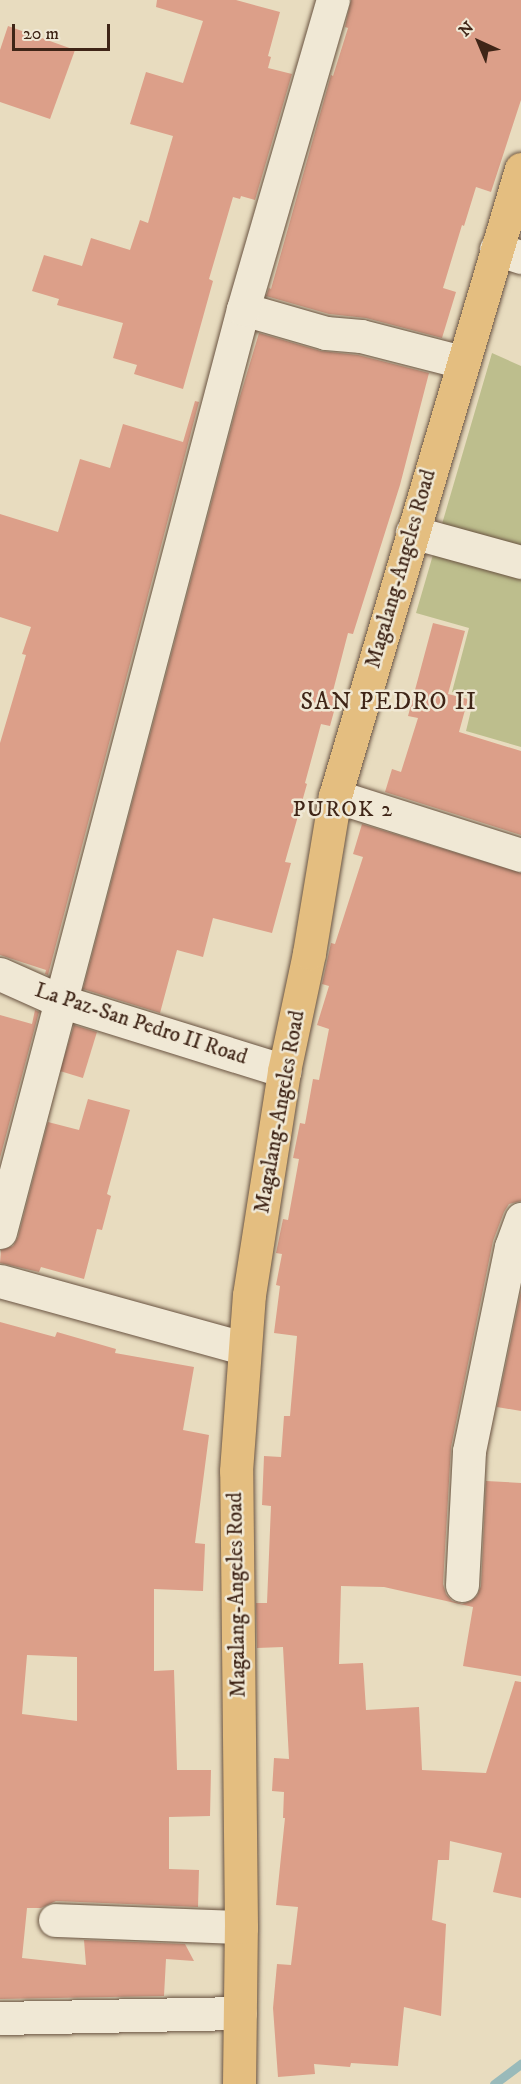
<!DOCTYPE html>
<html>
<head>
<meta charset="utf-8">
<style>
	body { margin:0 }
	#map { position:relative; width:521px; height:2084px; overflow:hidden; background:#e8dcbf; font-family:"IM FELL DW Pica",serif }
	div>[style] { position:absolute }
	.green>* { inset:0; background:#bdbe8d }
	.stream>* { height:9px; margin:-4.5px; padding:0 4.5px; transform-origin:4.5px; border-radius:4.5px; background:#99baba }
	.building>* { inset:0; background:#dc9f89; transform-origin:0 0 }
	.roads { filter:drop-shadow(0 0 2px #695341) drop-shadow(0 0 2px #695341) }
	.minor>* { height:33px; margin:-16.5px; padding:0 16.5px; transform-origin:16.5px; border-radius:16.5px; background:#f0e8d5 }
	.major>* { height:33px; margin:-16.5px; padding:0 16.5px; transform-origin:16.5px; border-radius:16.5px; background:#e4be80 }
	span { translate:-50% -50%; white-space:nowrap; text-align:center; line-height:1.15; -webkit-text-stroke:5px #f0e8d5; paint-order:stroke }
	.street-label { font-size:21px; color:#3f2517 }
	.neighbourhood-label { font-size:22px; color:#3f2517; letter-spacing:1.5px }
	.quarter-label { font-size:24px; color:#3f2517; letter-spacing:1.5px }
	.north { position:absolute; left:449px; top:12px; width:60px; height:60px; -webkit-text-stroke:4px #f0e8d5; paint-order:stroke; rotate:316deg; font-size:16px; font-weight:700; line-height:24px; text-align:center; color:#3f2517 }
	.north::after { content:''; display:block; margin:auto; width:21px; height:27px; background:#3f2517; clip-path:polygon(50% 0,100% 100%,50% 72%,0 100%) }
	.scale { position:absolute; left:12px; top:24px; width:98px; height:27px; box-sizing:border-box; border:3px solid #3f2517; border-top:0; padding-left:8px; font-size:18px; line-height:21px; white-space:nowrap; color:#3f2517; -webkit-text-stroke:4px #f0e8d5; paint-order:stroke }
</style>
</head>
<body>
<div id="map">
	<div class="green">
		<i style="clip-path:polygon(492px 353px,521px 366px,521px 747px,466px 731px,474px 698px,452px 692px,469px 628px,416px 613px)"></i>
	</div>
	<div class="stream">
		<i style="left:494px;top:2084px;width:34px;rotate:-37deg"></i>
	</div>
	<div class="building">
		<i style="clip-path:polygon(157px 0,236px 0,280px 12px,268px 56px,271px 57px,268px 68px,292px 74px,255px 200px,241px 196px,240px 199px,233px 197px,209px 279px,213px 281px,183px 389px,134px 374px,137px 365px,113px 358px,123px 323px,57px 305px,59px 299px,32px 291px,44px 255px,82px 266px,91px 238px,130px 250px,140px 220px,148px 223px,173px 136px,130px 124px,146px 72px,183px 83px,203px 21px,156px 7px)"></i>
		<i style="clip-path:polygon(351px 0,521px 0,521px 100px,491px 192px,476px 187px,464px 226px,462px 225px,443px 288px,456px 292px,442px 338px,366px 318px,329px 314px,266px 296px,269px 288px,271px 289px,331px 75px,333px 76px,348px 28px,345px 27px)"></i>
		<i style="clip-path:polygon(8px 26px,75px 50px,50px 119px,0 102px,0 50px)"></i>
		<i style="clip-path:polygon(259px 333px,321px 351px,358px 355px,429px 373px,400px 485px,353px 634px,348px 633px,333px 691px,339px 693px,330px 726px,321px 724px,305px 783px,307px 784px,285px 862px,291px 863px,272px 933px,213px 918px,203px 957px,177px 950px,160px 1013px,83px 989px,235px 413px)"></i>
		<i style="clip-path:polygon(195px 401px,199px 402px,48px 975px,45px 974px,46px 970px,0 955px,0 743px,26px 655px,22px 654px,31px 627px,0 617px,0 514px,58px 532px,80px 459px,110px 468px,123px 424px,183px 442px)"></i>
		<i style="clip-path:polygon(433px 623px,465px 631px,448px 694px,468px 699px,459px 732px,521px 751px,521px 835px,385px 792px,392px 769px,401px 772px,418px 718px,408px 716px)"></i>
		<i style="clip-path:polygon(362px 824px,521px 873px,521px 1201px,509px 1204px,504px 1212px,493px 1241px,451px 1447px,443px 1584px,446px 1594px,452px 1601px,462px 1604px,471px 1601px,477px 1596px,481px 1586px,486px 1481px,521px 1483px,521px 1676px,463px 1666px,473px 1607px,384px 1587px,341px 1586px,339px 1664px,363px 1663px,366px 1710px,419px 1707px,422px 1770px,486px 1773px,515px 1681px,521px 1682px,521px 1898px,493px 1892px,502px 1853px,450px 1841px,449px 1860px,438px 1860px,432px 1920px,446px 1924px,441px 2016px,404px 2007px,398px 2066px,351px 2063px,350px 2067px,314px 2064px,315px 2074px,278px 2077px,273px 2008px,277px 1964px,291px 1965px,298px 1907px,276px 1905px,285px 1818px,283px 1818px,284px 1792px,272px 1791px,274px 1758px,289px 1759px,283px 1647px,257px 1648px,256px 1603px,267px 1603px,271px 1506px,262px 1505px,264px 1456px,281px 1457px,284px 1416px,290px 1416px,297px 1336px,274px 1333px,280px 1286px,276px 1285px,282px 1254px,276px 1253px,283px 1219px,288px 1220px,299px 1159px,293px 1158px,300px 1123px,305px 1124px,313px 1079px,319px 1080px,329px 1029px,317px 1025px,329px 986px,322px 984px,331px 943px,335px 944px,363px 857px,353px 854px)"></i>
		<i style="clip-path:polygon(35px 1010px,39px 1012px,0 1158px,0 1015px,32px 1024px)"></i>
		<i style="left:74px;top:1025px;width:24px;height:48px;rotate:17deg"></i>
		<i style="clip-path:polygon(88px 1099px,130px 1110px,107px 1194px,111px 1196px,102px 1230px,97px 1229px,84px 1279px,41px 1267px,39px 1272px,0 1263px,1px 1250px,13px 1246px,18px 1237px,48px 1122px,79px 1130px)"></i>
		<i style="clip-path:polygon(521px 1291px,521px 1411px,497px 1407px)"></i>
		<i style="clip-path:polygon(evenodd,0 1322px,55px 1337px,57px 1332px,116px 1349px,115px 1353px,194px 1367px,183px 1430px,209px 1435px,195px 1543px,205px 1544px,203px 1591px,154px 1589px,154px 1671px,174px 1670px,177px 1770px,211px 1770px,210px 1816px,169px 1817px,169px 1869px,199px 1870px,198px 1907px,56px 1901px,41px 1908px,27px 1908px,22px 1958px,86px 1965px,84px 1940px,185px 1944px,194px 1961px,166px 1959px,164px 1996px,0 1999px,0 1322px,27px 1655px,77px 1657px,77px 1721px,22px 1714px,27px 1655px)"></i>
	</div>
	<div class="roads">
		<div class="minor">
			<i style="left:496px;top:249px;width:26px;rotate:18deg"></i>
			<i style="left:243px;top:309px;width:86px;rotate:16.1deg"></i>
			<i style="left:326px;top:333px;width:35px;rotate:5deg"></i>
			<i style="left:361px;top:336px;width:104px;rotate:14.4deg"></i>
			<i style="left:412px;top:532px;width:113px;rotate:15.4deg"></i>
			<i style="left:335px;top:796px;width:195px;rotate:17.6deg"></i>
			<i style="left:0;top:974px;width:69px;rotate:24deg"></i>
			<i style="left:63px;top:1002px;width:232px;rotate:17.3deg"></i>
			<i style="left:0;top:1232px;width:954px;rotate:-75.25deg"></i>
			<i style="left:243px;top:309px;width:322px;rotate:-73.8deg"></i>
			<i style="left:0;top:1281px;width:253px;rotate:15.4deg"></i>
			<i style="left:462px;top:1585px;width:134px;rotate:-87deg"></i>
			<i style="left:469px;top:1451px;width:208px;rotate:-78.4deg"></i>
			<i style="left:511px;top:1247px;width:30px;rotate:-70deg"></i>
			<i style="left:55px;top:1920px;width:186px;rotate:2.2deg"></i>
			<i style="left:0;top:2018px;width:240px;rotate:-1.2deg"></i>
		</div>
		<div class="major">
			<i style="left:239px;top:2084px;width:157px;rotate:-89.3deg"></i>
			<i style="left:241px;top:1927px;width:456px;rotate:-90.6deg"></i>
			<i style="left:236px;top:1471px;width:176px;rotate:-85.8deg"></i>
			<i style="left:249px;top:1295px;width:227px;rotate:-81.1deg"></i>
			<i style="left:284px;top:1071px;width:121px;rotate:-78deg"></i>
			<i style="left:309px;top:953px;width:159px;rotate:-80.6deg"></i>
			<i style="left:335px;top:796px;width:654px;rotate:-73.48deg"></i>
		</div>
	</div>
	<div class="street-label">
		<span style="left:401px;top:569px;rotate:-74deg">Magalang-Angeles Road</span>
		<span style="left:141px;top:1024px;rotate:18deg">La Paz-San Pedro II Road</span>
		<span style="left:280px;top:1112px;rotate:-80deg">Magalang-Angeles Road</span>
		<span style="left:237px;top:1595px;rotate:-91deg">Magalang-Angeles Road</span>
	</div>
	<div class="neighbourhood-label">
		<span style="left:343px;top:810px">PUROK 2</span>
	</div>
	<div class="quarter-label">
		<span style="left:389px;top:703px">SAN PEDRO II</span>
	</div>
	<div class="north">N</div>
	<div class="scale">20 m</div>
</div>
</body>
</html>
